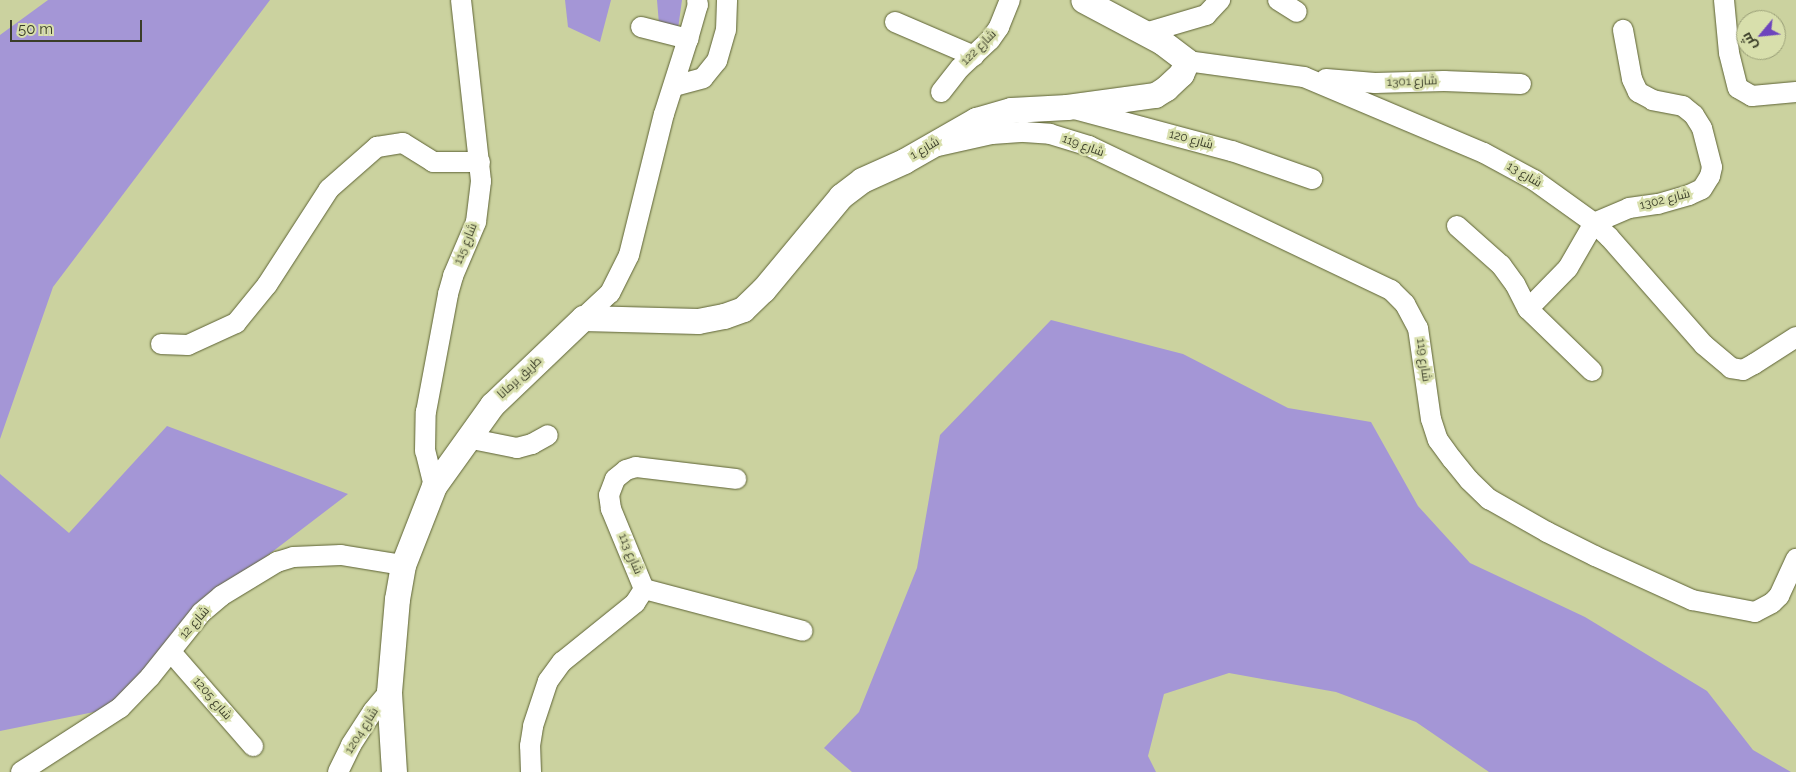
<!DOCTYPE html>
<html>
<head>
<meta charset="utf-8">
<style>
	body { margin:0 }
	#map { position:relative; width:1796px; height:772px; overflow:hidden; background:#cbd29f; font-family:Raleway,Cairo,sans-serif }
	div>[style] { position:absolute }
	.green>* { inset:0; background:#a496d6 }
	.roads { filter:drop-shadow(0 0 1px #5e6335) drop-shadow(0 0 1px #5e6335) }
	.minor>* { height:20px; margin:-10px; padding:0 10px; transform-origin:10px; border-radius:10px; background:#fff }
	.tertiary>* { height:25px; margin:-12.5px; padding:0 12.5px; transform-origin:12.5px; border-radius:12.5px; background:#fff }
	span { translate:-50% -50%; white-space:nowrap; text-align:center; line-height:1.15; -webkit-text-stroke:5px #d8dfac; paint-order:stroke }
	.street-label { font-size:12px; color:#3a3d28 }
	.north { position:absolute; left:1736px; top:10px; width:50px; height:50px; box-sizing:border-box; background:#d8dfac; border:1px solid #999e77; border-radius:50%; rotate:242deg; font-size:14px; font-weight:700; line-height:20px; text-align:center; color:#3a3d28 }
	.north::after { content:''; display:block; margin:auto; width:18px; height:22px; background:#6d45bd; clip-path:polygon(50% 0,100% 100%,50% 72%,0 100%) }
	.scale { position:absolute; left:10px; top:20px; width:132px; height:22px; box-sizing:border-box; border:2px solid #3a3d28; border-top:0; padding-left:6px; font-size:15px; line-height:18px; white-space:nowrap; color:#3a3d28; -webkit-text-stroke:4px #d8dfac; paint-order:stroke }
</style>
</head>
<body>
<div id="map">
	<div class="green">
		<i style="clip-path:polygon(48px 0,270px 0,53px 287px,0 439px,0 35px)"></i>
		<i style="clip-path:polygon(565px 0,611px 0,600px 42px,568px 27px)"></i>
		<i style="clip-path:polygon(657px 0,682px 0,678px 29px,659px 24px)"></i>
		<i style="clip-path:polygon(1051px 320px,1183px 354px,1288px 408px,1371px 422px,1418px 506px,1470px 563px,1585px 617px,1707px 691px,1753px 750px,1791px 772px,1489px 772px,1416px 722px,1336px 692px,1229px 673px,1164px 694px,1148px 756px,1156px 772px,852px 772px,824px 748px,859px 712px,917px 568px,940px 435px)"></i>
		<i style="clip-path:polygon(167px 426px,348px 494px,204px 604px,114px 708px,0 731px,0 474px,69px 533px)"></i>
	</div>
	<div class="roads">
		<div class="minor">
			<i style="left:1278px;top:0;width:22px;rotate:32deg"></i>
			<i style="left:1724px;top:0;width:53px;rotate:84.6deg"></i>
			<i style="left:1729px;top:53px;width:36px;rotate:76deg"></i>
			<i style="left:1738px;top:88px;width:16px;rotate:30deg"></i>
			<i style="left:1752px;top:96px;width:44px;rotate:-5.2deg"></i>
			<i style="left:895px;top:22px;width:86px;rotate:23.3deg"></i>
			<i style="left:641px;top:27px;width:49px;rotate:14.3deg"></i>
			<i style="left:1145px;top:33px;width:64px;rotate:-16.4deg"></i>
			<i style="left:1206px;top:15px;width:21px;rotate:-47deg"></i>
			<i style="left:1187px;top:61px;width:118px;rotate:7.8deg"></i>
			<i style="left:1304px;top:77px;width:195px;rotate:22.9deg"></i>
			<i style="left:1484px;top:153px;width:57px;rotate:28.4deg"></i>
			<i style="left:1534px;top:180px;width:74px;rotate:35.6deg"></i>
			<i style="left:1594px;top:223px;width:21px;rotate:43deg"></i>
			<i style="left:1609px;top:237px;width:144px;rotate:48.7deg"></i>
			<i style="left:1704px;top:345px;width:35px;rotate:40deg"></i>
			<i style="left:1731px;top:368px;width:12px;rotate:9deg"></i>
			<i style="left:1743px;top:370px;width:13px;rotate:-29deg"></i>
			<i style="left:1754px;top:364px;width:50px;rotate:-32.7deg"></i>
			<i style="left:1326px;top:79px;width:49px;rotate:4.7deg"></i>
			<i style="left:1375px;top:83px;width:69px;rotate:-1.7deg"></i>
			<i style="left:1444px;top:81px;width:77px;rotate:2.2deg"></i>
			<i style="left:674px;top:86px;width:30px;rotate:-15deg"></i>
			<i style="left:703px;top:78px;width:22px;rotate:-51deg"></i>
			<i style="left:717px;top:61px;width:32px;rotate:-74deg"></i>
			<i style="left:726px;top:30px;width:30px;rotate:-88deg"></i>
			<i style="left:941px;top:92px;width:31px;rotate:-52deg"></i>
			<i style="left:960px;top:68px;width:41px;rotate:-43deg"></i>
			<i style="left:990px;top:40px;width:16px;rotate:-55deg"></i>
			<i style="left:999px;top:27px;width:29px;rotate:-68deg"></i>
			<i style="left:1071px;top:108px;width:167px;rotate:15deg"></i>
			<i style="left:1232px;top:151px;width:85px;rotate:19.3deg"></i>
			<i style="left:938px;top:146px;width:55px;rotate:-12.5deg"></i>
			<i style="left:992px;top:134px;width:32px;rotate:-4deg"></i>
			<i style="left:1024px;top:132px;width:26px;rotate:4deg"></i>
			<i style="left:1050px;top:134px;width:41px;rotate:17.1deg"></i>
			<i style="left:1089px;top:146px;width:335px;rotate:25.5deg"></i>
			<i style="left:1391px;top:290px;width:20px;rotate:45deg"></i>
			<i style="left:1405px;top:304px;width:27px;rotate:62deg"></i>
			<i style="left:1418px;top:328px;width:92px;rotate:81.9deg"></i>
			<i style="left:1431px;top:419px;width:22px;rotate:72deg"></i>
			<i style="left:1438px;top:440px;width:24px;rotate:54deg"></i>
			<i style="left:1452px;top:459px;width:27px;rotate:51deg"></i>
			<i style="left:1469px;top:480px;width:28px;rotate:44deg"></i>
			<i style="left:1489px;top:499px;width:67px;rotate:29.6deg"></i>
			<i style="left:1547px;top:532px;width:54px;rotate:26.6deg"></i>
			<i style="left:1595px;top:556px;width:107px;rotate:24.4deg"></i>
			<i style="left:1692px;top:600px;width:64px;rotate:10.8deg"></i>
			<i style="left:1755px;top:612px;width:19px;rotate:-28deg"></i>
			<i style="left:1772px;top:603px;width:10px;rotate:-45deg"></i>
			<i style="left:1779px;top:596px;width:41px;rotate:-65.3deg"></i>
			<i style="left:1457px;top:226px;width:59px;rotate:41.6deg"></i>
			<i style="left:1501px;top:265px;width:24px;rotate:54deg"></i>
			<i style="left:1515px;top:284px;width:28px;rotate:63deg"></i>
			<i style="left:1528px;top:309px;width:89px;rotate:44.1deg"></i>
			<i style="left:1528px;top:309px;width:57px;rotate:-45.7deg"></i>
			<i style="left:1568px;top:268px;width:52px;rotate:-60deg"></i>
			<i style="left:1594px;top:223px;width:38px;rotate:-23deg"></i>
			<i style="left:1629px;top:208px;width:29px;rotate:-8deg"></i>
			<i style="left:1658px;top:204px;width:32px;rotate:-16deg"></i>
			<i style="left:1689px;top:195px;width:14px;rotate:-25deg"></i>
			<i style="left:1702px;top:189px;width:15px;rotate:-58deg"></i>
			<i style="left:1710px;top:176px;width:9px;rotate:-77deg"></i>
			<i style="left:1712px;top:167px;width:40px;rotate:-104.4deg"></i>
			<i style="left:1702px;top:128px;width:15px;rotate:-122deg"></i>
			<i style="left:1694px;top:115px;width:14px;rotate:-141deg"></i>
			<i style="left:1683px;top:106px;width:31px;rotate:-169deg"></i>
			<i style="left:1653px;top:100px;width:17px;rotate:-152deg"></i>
			<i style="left:1638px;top:92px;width:14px;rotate:-115deg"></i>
			<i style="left:1632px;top:79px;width:50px;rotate:-100.4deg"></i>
			<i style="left:583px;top:318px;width:37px;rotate:-43deg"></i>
			<i style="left:610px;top:293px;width:42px;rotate:-63.4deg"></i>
			<i style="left:629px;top:255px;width:145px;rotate:-76.1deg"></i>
			<i style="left:664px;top:114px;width:79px;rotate:-72.3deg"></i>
			<i style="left:688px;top:39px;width:35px;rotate:-74deg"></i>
			<i style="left:698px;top:5px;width:5px;rotate:-101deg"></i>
			<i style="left:161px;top:344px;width:27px;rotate:2deg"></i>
			<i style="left:188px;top:345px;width:53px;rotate:-24.6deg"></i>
			<i style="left:236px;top:323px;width:49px;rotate:-50.8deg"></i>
			<i style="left:267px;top:285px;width:114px;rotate:-57.1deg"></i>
			<i style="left:329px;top:189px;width:64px;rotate:-41.2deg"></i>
			<i style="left:377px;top:147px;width:26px;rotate:-9deg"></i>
			<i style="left:403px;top:143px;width:36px;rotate:32deg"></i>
			<i style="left:433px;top:162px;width:47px"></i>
			<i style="left:467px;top:438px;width:51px;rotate:11.3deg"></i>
			<i style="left:517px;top:448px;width:16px;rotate:-15deg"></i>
			<i style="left:532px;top:444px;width:18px;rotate:-29deg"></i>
			<i style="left:434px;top:486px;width:36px;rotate:-104deg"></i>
			<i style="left:425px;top:451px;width:39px;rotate:-89deg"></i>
			<i style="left:426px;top:412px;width:120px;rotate:-79.4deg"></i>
			<i style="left:448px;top:294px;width:19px;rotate:-74deg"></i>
			<i style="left:453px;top:276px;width:59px;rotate:-66.9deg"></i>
			<i style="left:476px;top:222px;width:41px;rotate:-83deg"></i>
			<i style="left:481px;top:181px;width:182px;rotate:-96.3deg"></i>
			<i style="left:644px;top:589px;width:164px;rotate:14.8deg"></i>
			<i style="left:171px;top:652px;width:125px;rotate:48.9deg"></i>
			<i style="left:21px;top:772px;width:118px;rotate:-32.9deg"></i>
			<i style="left:120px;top:708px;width:43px;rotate:-45.9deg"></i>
			<i style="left:150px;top:677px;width:82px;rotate:-51.4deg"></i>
			<i style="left:201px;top:613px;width:26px;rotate:-40deg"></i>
			<i style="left:221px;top:596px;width:66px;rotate:-31.3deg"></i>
			<i style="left:277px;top:562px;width:17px;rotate:-17deg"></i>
			<i style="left:293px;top:557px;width:48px;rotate:-2.4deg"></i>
			<i style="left:341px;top:555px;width:63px;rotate:9.2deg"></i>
			<i style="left:338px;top:772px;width:30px;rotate:-64deg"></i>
			<i style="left:351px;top:745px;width:40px;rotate:-57.1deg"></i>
			<i style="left:373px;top:711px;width:25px;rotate:-50deg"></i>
			<i style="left:531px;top:772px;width:26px;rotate:-92deg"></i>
			<i style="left:530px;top:746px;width:20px;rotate:-81deg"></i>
			<i style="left:533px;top:726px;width:47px;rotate:-71.6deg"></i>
			<i style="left:548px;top:681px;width:24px;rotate:-54deg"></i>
			<i style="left:562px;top:662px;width:94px;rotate:-38.9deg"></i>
			<i style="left:635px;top:603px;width:17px;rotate:-57deg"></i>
			<i style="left:644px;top:589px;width:87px;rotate:-112.4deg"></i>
			<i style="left:611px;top:509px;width:14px;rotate:-98deg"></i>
			<i style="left:609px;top:495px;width:17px;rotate:-69deg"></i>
			<i style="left:615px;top:479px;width:14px;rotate:-39deg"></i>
			<i style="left:626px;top:470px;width:10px;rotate:-17deg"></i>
			<i style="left:636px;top:467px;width:101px;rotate:6.8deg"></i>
		</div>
		<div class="tertiary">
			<i style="left:394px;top:772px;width:80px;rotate:-93.6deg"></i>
			<i style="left:389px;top:692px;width:93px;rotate:-85.1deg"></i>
			<i style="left:397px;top:599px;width:35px;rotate:-80deg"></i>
			<i style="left:403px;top:565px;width:85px;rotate:-68.6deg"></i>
			<i style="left:434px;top:486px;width:100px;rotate:-54.4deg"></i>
			<i style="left:492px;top:405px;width:126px;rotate:-43.7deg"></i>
			<i style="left:583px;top:318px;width:115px;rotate:1.5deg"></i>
			<i style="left:698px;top:321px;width:26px;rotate:-11deg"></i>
			<i style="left:724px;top:316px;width:20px;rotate:-20deg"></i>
			<i style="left:743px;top:309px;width:28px;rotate:-44deg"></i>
			<i style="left:763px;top:290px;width:122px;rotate:-50.3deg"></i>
			<i style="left:841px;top:196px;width:26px;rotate:-37deg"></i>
			<i style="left:862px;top:180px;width:46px;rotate:-24.3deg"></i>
			<i style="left:904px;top:161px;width:83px;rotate:-29.7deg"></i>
			<i style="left:976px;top:120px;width:36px;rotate:-16deg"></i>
			<i style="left:1011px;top:110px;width:56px;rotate:-3.1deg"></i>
			<i style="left:1067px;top:107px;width:89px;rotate:-7.8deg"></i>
			<i style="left:1155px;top:95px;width:13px;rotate:-32deg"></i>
			<i style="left:1166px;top:88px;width:21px;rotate:-43deg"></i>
			<i style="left:1181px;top:74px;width:14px;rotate:-65deg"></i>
			<i style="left:1187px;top:61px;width:31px;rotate:-143deg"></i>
			<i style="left:1162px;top:42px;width:89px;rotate:-152deg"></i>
		</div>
	</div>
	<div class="street-label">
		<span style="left:979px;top:48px;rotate:-45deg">شارع 122</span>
		<span style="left:1412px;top:82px;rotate:-2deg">شارع 1301</span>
		<span style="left:1191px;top:140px;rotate:15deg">شارع 120</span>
		<span style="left:1083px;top:146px;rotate:20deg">شارع 119</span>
		<span style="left:925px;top:149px;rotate:-30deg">شارع 1</span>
		<span style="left:1524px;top:175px;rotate:30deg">شارع 13</span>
		<span style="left:1665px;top:200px;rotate:-14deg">شارع 1302</span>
		<span style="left:466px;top:244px;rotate:-68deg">شارع 115</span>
		<span style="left:1423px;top:360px;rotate:82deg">شارع 119</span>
		<span style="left:520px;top:378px;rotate:-43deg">طريق برمانا</span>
		<span style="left:630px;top:554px;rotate:67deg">شارع 113</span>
		<span style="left:195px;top:623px;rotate:-49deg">شارع 12</span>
		<span style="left:212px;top:699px;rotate:49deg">شارع 1205</span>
		<span style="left:362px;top:731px;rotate:-58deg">شارع 1204</span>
	</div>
	<div class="north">ش</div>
	<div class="scale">50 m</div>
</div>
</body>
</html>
